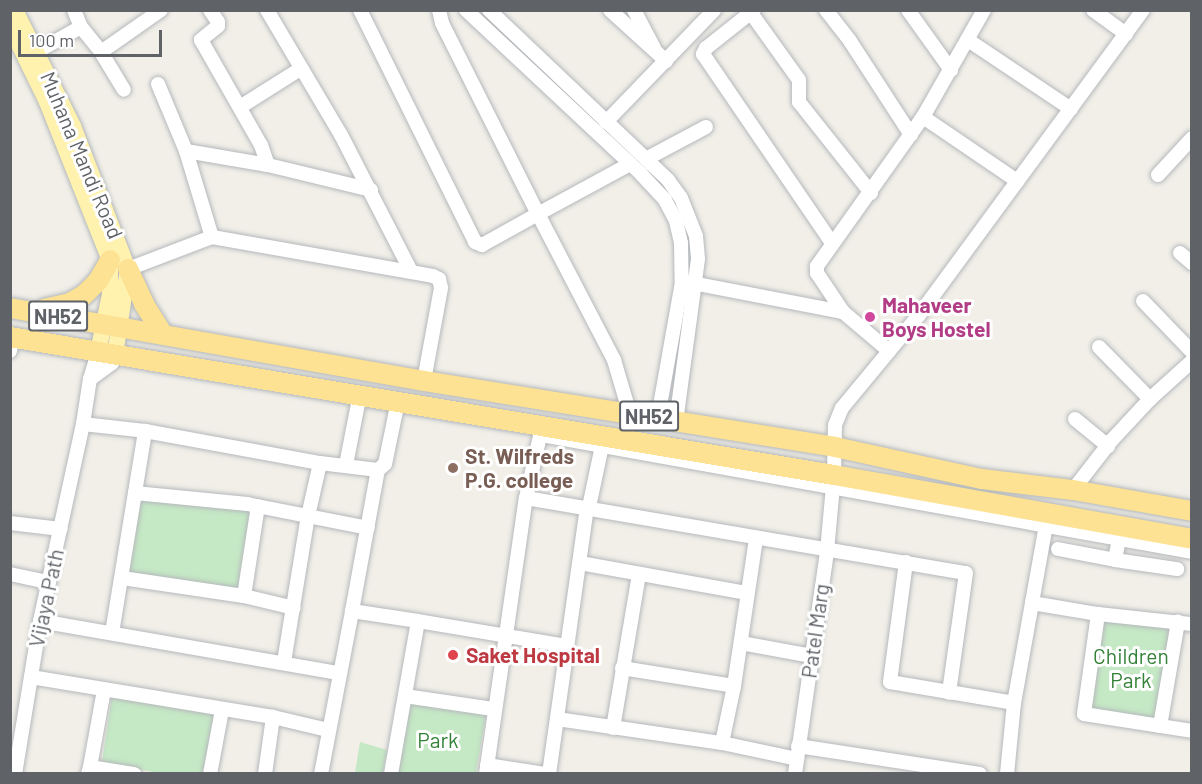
<!DOCTYPE html>
<html>
<head>
<meta charset="utf-8">
<style>
	body { margin:0 }
	#map { position:relative; width:1202px; height:784px; overflow:hidden; background:#f1efe8; font-family:Barlow,sans-serif }
	div>[style] { position:absolute }
	.green>* { inset:0; background:#c5e8c5; transform-origin:0 0 }
	.roads { filter:drop-shadow(0 0 2px #b5b8bc) drop-shadow(0 0 2px #b5b8bc) }
	.minor>* { height:14px; margin:-7px; padding:0 7px; transform-origin:7px; border-radius:7px; background:#fff }
	.major>* { height:16px; margin:-8px; padding:0 8px; transform-origin:8px; border-radius:8px; background:#fff2af }
	.highway>* { height:20px; margin:-10px; padding:0 10px; transform-origin:10px; border-radius:10px; background:#fde293 }
	.dots>* { width:16px; height:16px; translate:-50% -50%; box-sizing:border-box; border:3px solid #fff; border-radius:50% }
	span { translate:-50% -50%; white-space:nowrap; text-align:center; line-height:1.15; -webkit-text-stroke:6px #fff; paint-order:stroke }
	.shield-label span { padding:2px 4px; background:#fff; border:2px solid; border-radius:4px; -webkit-text-stroke-width:0 }
	.shield-label { font-size:20px; color:#5f6368; font-weight:700 }
	.street-label { font-size:21px; color:#5f6368 }
	.hotel-label { font-size:21px; color:#b23c85; font-weight:700 }
	.left { translate:0 -50%; text-align:left }
	.education-label { font-size:21px; color:#785e54; font-weight:700 }
	.health-label { font-size:21px; color:#be3a42; font-weight:700 }
	.park-label { font-size:21px; color:#348238 }
	.frame { position:absolute; inset:0; border:12px solid #5f6368; pointer-events:none }
	.scale { position:absolute; left:18px; top:30px; width:144px; height:27px; box-sizing:border-box; border:3px solid #5f6368; border-top:0; padding-left:8px; font-size:18px; line-height:21px; white-space:nowrap; color:#5f6368; -webkit-text-stroke:4px #fff; paint-order:stroke }
</style>
</head>
<body>
<div id="map">
	<div class="green">
		<i style="left:135px;top:493px;width:124px;height:86px;rotate:6deg"></i>
		<i style="left:1105px;top:617px;width:66px;height:93px;rotate:8deg"></i>
		<i style="clip-path:polygon(112px 696px,219px 711px,210px 773px,158px 773px,102px 762px)"></i>
		<i style="clip-path:polygon(410px 702px,486px 714px,476px 773px,397px 774px)"></i>
		<i style="clip-path:polygon(360px 742px,387px 750px,383px 773px,355px 773px)"></i>
	</div>
	<div class="roads">
		<div class="minor">
			<i style="left:74px;top:10px;width:18px;rotate:68deg"></i>
			<i style="left:81px;top:27px;width:32px;rotate:51deg"></i>
			<i style="left:101px;top:52px;width:44px;rotate:58.8deg"></i>
			<i style="left:210px;top:10px;width:14px;rotate:56deg"></i>
			<i style="left:218px;top:22px;width:4px;rotate:90deg"></i>
			<i style="left:218px;top:26px;width:22px;rotate:141deg"></i>
			<i style="left:201px;top:40px;width:121px;rotate:60.3deg"></i>
			<i style="left:261px;top:145px;width:21px;rotate:71deg"></i>
			<i style="left:268px;top:165px;width:106px;rotate:13.6deg"></i>
			<i style="left:267px;top:10px;width:145px;rotate:59.4deg"></i>
			<i style="left:341px;top:135px;width:153px;rotate:62.8deg"></i>
			<i style="left:360px;top:10px;width:259px;rotate:63.6deg"></i>
			<i style="left:475px;top:242px;width:8px;rotate:23deg"></i>
			<i style="left:482px;top:245px;width:64px;rotate:-29deg"></i>
			<i style="left:538px;top:214px;width:214px;rotate:-116.7deg"></i>
			<i style="left:442px;top:23px;width:13px;rotate:-103deg"></i>
			<i style="left:466px;top:10px;width:240px;rotate:43.1deg"></i>
			<i style="left:641px;top:174px;width:35px;rotate:47deg"></i>
			<i style="left:665px;top:200px;width:24px;rotate:62deg"></i>
			<i style="left:676px;top:221px;width:23px;rotate:77deg"></i>
			<i style="left:681px;top:243px;width:39px;rotate:89deg"></i>
			<i style="left:682px;top:282px;width:137px;rotate:100.1deg"></i>
			<i style="left:489px;top:10px;width:247px;rotate:43.5deg"></i>
			<i style="left:668px;top:180px;width:22px;rotate:54deg"></i>
			<i style="left:681px;top:198px;width:41px;rotate:68.5deg"></i>
			<i style="left:696px;top:236px;width:23px;rotate:85deg"></i>
			<i style="left:698px;top:259px;width:163px;rotate:97.7deg"></i>
			<i style="left:610px;top:10px;width:76px;rotate:42.3deg"></i>
			<i style="left:634px;top:10px;width:43px;rotate:62.2deg"></i>
			<i style="left:754px;top:10px;width:61px;rotate:141.6deg"></i>
			<i style="left:706px;top:48px;width:7px;rotate:117deg"></i>
			<i style="left:703px;top:54px;width:229px;rotate:55.7deg"></i>
			<i style="left:826px;top:10px;width:39px;rotate:52deg"></i>
			<i style="left:850px;top:41px;width:112px;rotate:57deg"></i>
			<i style="left:908px;top:10px;width:74px;rotate:54.4deg"></i>
			<i style="left:1093px;top:10px;width:41px;rotate:36deg"></i>
			<i style="left:751px;top:13px;width:82px;rotate:54.4deg"></i>
			<i style="left:799px;top:80px;width:22px;rotate:90deg"></i>
			<i style="left:799px;top:102px;width:116px;rotate:51.6deg"></i>
			<i style="left:968px;top:40px;width:124px;rotate:33.8deg"></i>
			<i style="left:38px;top:51px;width:49px;rotate:-29.2deg"></i>
			<i style="left:101px;top:52px;width:73px;rotate:-35deg"></i>
			<i style="left:158px;top:84px;width:73px;rotate:67.3deg"></i>
			<i style="left:186px;top:151px;width:90px;rotate:73.2deg"></i>
			<i style="left:240px;top:107px;width:71px;rotate:-32.3deg"></i>
			<i style="left:923px;top:117px;width:114px;rotate:34.2deg"></i>
			<i style="left:606px;top:122px;width:156px;rotate:-46deg"></i>
			<i style="left:186px;top:151px;width:83px;rotate:9.7deg"></i>
			<i style="left:646px;top:159px;width:68px;rotate:-28.1deg"></i>
			<i style="left:630px;top:164px;width:105px;rotate:151.5deg"></i>
			<i style="left:538px;top:214px;width:165px;rotate:62.5deg"></i>
			<i style="left:614px;top:360px;width:56px;rotate:73.5deg"></i>
			<i style="left:1158px;top:175px;width:50px;rotate:-47.4deg"></i>
			<i style="left:1180px;top:253px;width:16px;rotate:40deg"></i>
			<i style="left:128px;top:269px;width:90px;rotate:-20.9deg"></i>
			<i style="left:212px;top:237px;width:224px;rotate:10deg"></i>
			<i style="left:433px;top:276px;width:7px;rotate:27deg"></i>
			<i style="left:439px;top:279px;width:9px;rotate:77deg"></i>
			<i style="left:441px;top:288px;width:95px;rotate:100.4deg"></i>
			<i style="left:687px;top:282px;width:159px;rotate:10.9deg"></i>
			<i style="left:1143px;top:301px;width:71px;rotate:46.1deg"></i>
			<i style="left:1099px;top:347px;width:73px;rotate:45.6deg"></i>
			<i style="left:10px;top:351px;width:6px;rotate:-81deg"></i>
			<i style="left:889px;top:351px;width:60px;rotate:-139.7deg"></i>
			<i style="left:843px;top:312px;width:47px;rotate:-123.7deg"></i>
			<i style="left:817px;top:273px;width:7px;rotate:-90deg"></i>
			<i style="left:817px;top:266px;width:183px;rotate:-54.6deg"></i>
			<i style="left:923px;top:117px;width:123px;rotate:-60.3deg"></i>
			<i style="left:90px;top:379px;width:27px;rotate:-36deg"></i>
			<i style="left:112px;top:363px;width:9px;rotate:-69deg"></i>
			<i style="left:1075px;top:419px;width:43px;rotate:39.3deg"></i>
			<i style="left:83px;top:424px;width:62px;rotate:6.4deg"></i>
			<i style="left:145px;top:431px;width:178px;rotate:10.4deg"></i>
			<i style="left:320px;top:463px;width:58px;rotate:6.9deg"></i>
			<i style="left:542px;top:435px;width:660px;rotate:10.2deg"></i>
			<i style="left:346px;top:465px;width:62px;rotate:-78.9deg"></i>
			<i style="left:1073px;top:490px;width:62px;rotate:-52.2deg"></i>
			<i style="left:1111px;top:441px;width:57px;rotate:-47.1deg"></i>
			<i style="left:1150px;top:399px;width:57px;rotate:-42.1deg"></i>
			<i style="left:135px;top:493px;width:113px;rotate:5.6deg"></i>
			<i style="left:247px;top:504px;width:123px;rotate:11.2deg"></i>
			<i style="left:526px;top:498px;width:446px;rotate:9.7deg"></i>
			<i style="left:966px;top:573px;width:121px;rotate:98.1deg"></i>
			<i style="left:589px;top:507px;width:62px;rotate:-78deg"></i>
			<i style="left:10px;top:523px;width:51px;rotate:6.7deg"></i>
			<i style="left:1046px;top:525px;width:79px;rotate:100.2deg"></i>
			<i style="left:1032px;top:603px;width:67px;rotate:9.5deg"></i>
			<i style="left:1098px;top:614px;width:95px;rotate:6.1deg"></i>
			<i style="left:1119px;top:539px;width:21px;rotate:101deg"></i>
			<i style="left:1115px;top:560px;width:63px;rotate:8.3deg"></i>
			<i style="left:1058px;top:549px;width:58px;rotate:10.9deg"></i>
			<i style="left:906px;top:562px;width:121px;rotate:97.6deg"></i>
			<i style="left:890px;top:682px;width:126px;rotate:9.6deg"></i>
			<i style="left:580px;top:563px;width:170px;rotate:10.2deg"></i>
			<i style="left:10px;top:574px;width:40px;rotate:12deg"></i>
			<i style="left:122px;top:578px;width:123px;rotate:8.4deg"></i>
			<i style="left:244px;top:596px;width:51px;rotate:13.5deg"></i>
			<i style="left:244px;top:596px;width:91px;rotate:-81.2deg"></i>
			<i style="left:1098px;top:614px;width:101px;rotate:98deg"></i>
			<i style="left:1084px;top:714px;width:109px;rotate:8.9deg"></i>
			<i style="left:40px;top:621px;width:303px;rotate:9.9deg"></i>
			<i style="left:418px;top:621px;width:151px;rotate:9.5deg"></i>
			<i style="left:112px;top:633px;width:205px;rotate:-80.7deg"></i>
			<i style="left:741px;top:643px;width:72px;rotate:10.4deg"></i>
			<i style="left:284px;top:662px;width:148px;rotate:-80.7deg"></i>
			<i style="left:308px;top:516px;width:54px;rotate:-77.2deg"></i>
			<i style="left:622px;top:668px;width:113px;rotate:9.1deg"></i>
			<i style="left:31px;top:677px;width:245px;rotate:9.4deg"></i>
			<i style="left:273px;top:717px;width:57px;rotate:13.3deg"></i>
			<i style="left:405px;top:696px;width:89px;rotate:8.4deg"></i>
			<i style="left:557px;top:719px;width:167px;rotate:8.3deg"></i>
			<i style="left:722px;top:743px;width:77px;rotate:12deg"></i>
			<i style="left:1160px;top:726px;width:106px;rotate:-80.2deg"></i>
			<i style="left:613px;top:728px;width:156px;rotate:-80.4deg"></i>
			<i style="left:722px;top:743px;width:58px;rotate:-78.1deg"></i>
			<i style="left:734px;top:686px;width:150px;rotate:-81.5deg"></i>
			<i style="left:798px;top:746px;width:184px;rotate:8.7deg"></i>
			<i style="left:487px;top:765px;width:60px;rotate:8.7deg"></i>
			<i style="left:90px;top:767px;width:78px;rotate:-79.7deg"></i>
			<i style="left:15px;top:774px;width:155px;rotate:-80.7deg"></i>
			<i style="left:40px;top:621px;width:202px;rotate:-77.7deg"></i>
			<i style="left:83px;top:424px;width:46px;rotate:-81.2deg"></i>
			<i style="left:90px;top:379px;width:28px;rotate:-73deg"></i>
			<i style="left:88px;top:774px;width:7px;rotate:-74deg"></i>
			<i style="left:90px;top:767px;width:45px;rotate:9deg"></i>
			<i style="left:210px;top:774px;width:65px;rotate:-79.4deg"></i>
			<i style="left:265px;top:774px;width:58px;rotate:-82deg"></i>
			<i style="left:321px;top:774px;width:166px;rotate:-79.2deg"></i>
			<i style="left:391px;top:774px;width:155px;rotate:-80deg"></i>
			<i style="left:418px;top:621px;width:67px;rotate:-171.4deg"></i>
			<i style="left:352px;top:611px;width:143px;rotate:-79.6deg"></i>
			<i style="left:378px;top:470px;width:9px;rotate:-41deg"></i>
			<i style="left:385px;top:464px;width:54px;rotate:-78.3deg"></i>
			<i style="left:486px;top:774px;width:279px;rotate:-81.8deg"></i>
			<i style="left:526px;top:498px;width:73px;rotate:-77.3deg"></i>
			<i style="left:549px;top:774px;width:270px;rotate:-81.9deg"></i>
			<i style="left:795px;top:774px;width:225px;rotate:-81.8deg"></i>
			<i style="left:827px;top:551px;width:76px;rotate:-84.7deg"></i>
			<i style="left:834px;top:475px;width:50px;rotate:-88.9deg"></i>
			<i style="left:835px;top:425px;width:18px;rotate:-68deg"></i>
			<i style="left:842px;top:408px;width:121px;rotate:-50.4deg"></i>
			<i style="left:919px;top:315px;width:378px;rotate:-53.7deg"></i>
			<i style="left:1007px;top:774px;width:71px;rotate:-84.4deg"></i>
			<i style="left:1014px;top:703px;width:102px;rotate:-79.8deg"></i>
		</div>
		<div class="major">
			<i style="left:15px;top:10px;width:130px;rotate:63.4deg"></i>
			<i style="left:73px;top:126px;width:153px;rotate:69deg"></i>
			<i style="left:128px;top:269px;width:87px;rotate:98.6deg"></i>
			<i style="left:10px;top:26px;width:85px;rotate:64deg"></i>
			<i style="left:47px;top:102px;width:170px;rotate:68.3deg"></i>
			<i style="left:110px;top:260px;width:34px;rotate:90deg"></i>
			<i style="left:110px;top:294px;width:59px;rotate:101.7deg"></i>
		</div>
		<div class="highway">
			<i style="left:128px;top:269px;width:38px;rotate:65deg"></i>
			<i style="left:144px;top:304px;width:36px;rotate:58deg"></i>
			<i style="left:10px;top:308px;width:420px;rotate:10deg"></i>
			<i style="left:424px;top:381px;width:416px;rotate:9.1deg"></i>
			<i style="left:835px;top:447px;width:150px;rotate:12.3deg"></i>
			<i style="left:982px;top:479px;width:92px;rotate:6.9deg"></i>
			<i style="left:1073px;top:490px;width:121px;rotate:10deg"></i>
			<i style="left:44px;top:309px;width:27px;rotate:-13deg"></i>
			<i style="left:70px;top:303px;width:16px;rotate:-30deg"></i>
			<i style="left:84px;top:295px;width:20px;rotate:-45deg"></i>
			<i style="left:98px;top:281px;width:24px;rotate:-60deg"></i>
			<i style="left:10px;top:337px;width:835px;rotate:9.51deg"></i>
			<i style="left:834px;top:475px;width:364px;rotate:10.1deg"></i>
		</div>
	</div>
	<div class="dots">
		<i style="left:870px;top:317px;background:#d1479c"></i>
		<i style="left:453px;top:468px;background:#8d6e63"></i>
		<i style="left:453px;top:655px;background:#e0444e"></i>
	</div>
	<div class="shield-label">
		<span style="left:58px;top:316px">NH52</span>
		<span style="left:649px;top:416px">NH52</span>
	</div>
	<div class="street-label">
		<span style="left:82px;top:155px;rotate:67deg">Muhana Mandi Road</span>
		<span style="left:46px;top:598px;rotate:-78deg">Vijaya Path</span>
		<span style="left:815px;top:631px;rotate:-82deg">Patel Marg</span>
	</div>
	<div class="hotel-label">
		<span class="left" style="left:882px;top:317px">Mahaveer<br>Boys Hostel</span>
	</div>
	<div class="education-label">
		<span class="left" style="left:465px;top:468px">St. Wilfreds<br>P.G. college</span>
	</div>
	<div class="health-label">
		<span class="left" style="left:466px;top:655px">Saket Hospital</span>
	</div>
	<div class="park-label">
		<span style="left:1131px;top:668px">Children<br>Park</span>
		<span style="left:438px;top:740px">Park</span>
	</div>
	<div class="frame"></div>
	<div class="scale">100 m</div>
</div>
</body>
</html>
